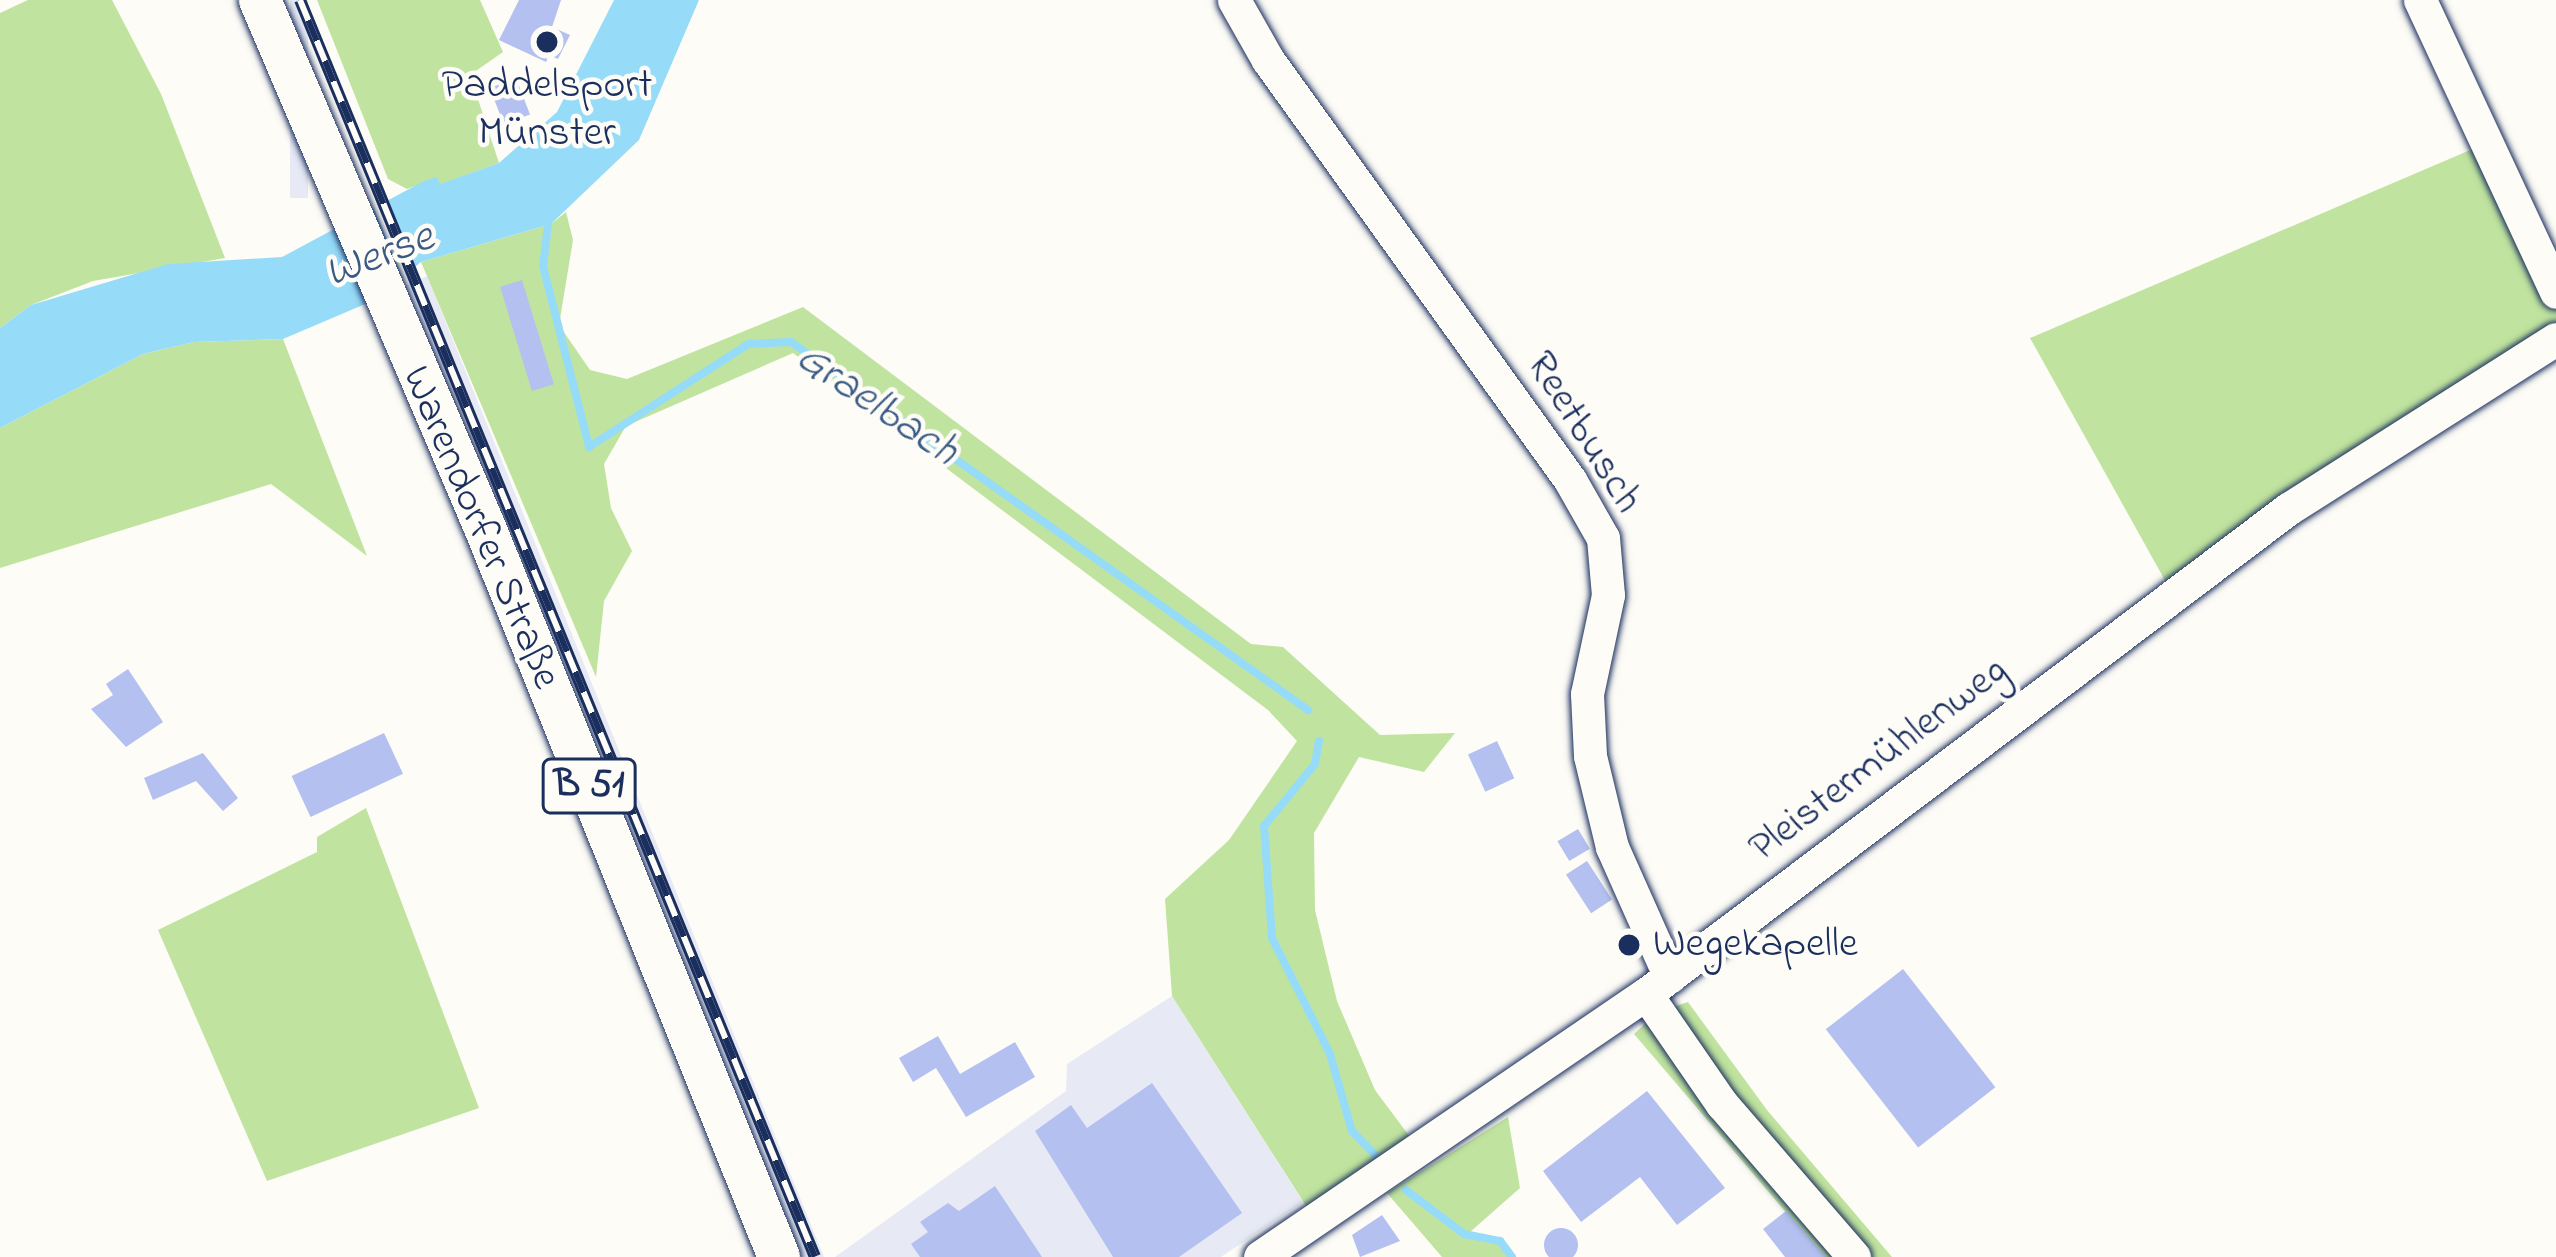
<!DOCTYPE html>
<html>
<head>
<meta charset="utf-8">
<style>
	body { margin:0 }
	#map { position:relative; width:2556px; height:1257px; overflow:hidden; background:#fdfcf7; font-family:"Indie Flower",sans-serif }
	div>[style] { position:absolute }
	.built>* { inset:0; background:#e7eaf5; transform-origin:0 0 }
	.green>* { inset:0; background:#c0e49f }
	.water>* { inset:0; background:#96dcf9 }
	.pier>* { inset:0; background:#fdfcf7; transform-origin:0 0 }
	.stream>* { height:8px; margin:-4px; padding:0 4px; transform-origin:4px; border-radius:4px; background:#96dcf9 }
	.building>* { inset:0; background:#b3c0f0; transform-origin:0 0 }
	.round { border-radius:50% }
	.roads { filter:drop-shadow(0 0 3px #1b2f5e) drop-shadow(0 0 3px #1b2f5e) }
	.minor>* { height:33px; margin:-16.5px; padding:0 16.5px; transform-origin:16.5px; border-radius:16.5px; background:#fdfcf7 }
	.major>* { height:42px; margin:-21px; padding:0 21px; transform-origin:21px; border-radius:21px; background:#fdfcf7 }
	.rail>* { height:12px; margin-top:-6px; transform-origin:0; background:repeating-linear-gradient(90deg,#fdfcf7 0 22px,#1b2f5e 0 44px); box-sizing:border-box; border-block:3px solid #1b2f5e }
	.dots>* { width:33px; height:33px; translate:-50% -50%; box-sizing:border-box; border:6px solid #fdfcf7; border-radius:50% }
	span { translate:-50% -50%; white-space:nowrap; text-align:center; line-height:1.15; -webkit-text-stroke:9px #fdfcf7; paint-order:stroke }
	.shield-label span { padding:3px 9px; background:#fdfcf7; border:3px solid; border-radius:9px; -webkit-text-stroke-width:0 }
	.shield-label { font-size:39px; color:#1b2f5e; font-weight:700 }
	.poi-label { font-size:42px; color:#1b2f5e }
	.left { translate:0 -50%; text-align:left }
	.street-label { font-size:42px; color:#1b2f5e }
	.water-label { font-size:45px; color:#3a5a85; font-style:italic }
</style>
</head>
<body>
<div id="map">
	<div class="built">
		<i style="left:290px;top:0;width:18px;height:198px"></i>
		<i style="clip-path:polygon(427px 276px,824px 1257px,800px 1257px,402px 287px)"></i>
		<i style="clip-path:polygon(1172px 996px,1303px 1202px,1221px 1257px,835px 1257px,1066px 1091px,1067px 1064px)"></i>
	</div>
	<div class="green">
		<i style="clip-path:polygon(28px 0,112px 0,161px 94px,225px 258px,93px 281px,31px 305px,0 328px,0 13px)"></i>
		<i style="clip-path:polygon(317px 0,480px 0,503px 52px,470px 75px,499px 163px,439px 185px,437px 178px,407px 189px,388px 179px)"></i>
		<i style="clip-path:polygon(2489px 142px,2556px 292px,2556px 339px,2172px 593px,2030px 338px)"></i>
		<i style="clip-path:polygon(566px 212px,573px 240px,559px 325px,590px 370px,627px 379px,803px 307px,1251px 644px,1283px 647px,1380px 735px,1455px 733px,1424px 772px,1359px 757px,1314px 833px,1315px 910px,1337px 1001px,1375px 1090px,1419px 1149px,1315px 1220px,1172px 996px,1165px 899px,1229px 840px,1297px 741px,1268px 710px,793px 353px,626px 426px,604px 464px,611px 508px,632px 551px,604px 601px,596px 677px,421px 262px,551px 224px)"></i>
		<i style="clip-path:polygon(283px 339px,367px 556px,271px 484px,0 568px,0 428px,143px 354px,194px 342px)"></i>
		<i style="clip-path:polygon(366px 808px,479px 1108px,267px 1181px,158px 930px,317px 852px,317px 837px)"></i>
		<i style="clip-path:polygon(1688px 1002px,1767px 1110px,1892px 1257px,1824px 1257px,1634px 1034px,1658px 1012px)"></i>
		<i style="clip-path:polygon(1508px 1117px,1520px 1188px,1470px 1232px,1500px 1241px,1512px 1257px,1442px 1257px,1387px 1193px)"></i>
	</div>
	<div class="water">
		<i style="clip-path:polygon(614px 0,699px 0,639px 140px,551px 224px,421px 262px,377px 299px,283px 339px,194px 342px,143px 354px,0 428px,0 328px,31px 305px,168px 264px,282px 257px,424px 181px,437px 177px,440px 184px,499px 163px,557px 112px)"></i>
	</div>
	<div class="pier">
		<i style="left:386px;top:195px;width:82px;height:16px;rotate:68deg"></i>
	</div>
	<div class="stream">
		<i style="left:549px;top:216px;width:50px;rotate:96.8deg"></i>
		<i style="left:543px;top:266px;width:187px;rotate:75.7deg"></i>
		<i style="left:589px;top:447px;width:189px;rotate:-32.9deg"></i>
		<i style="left:748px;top:344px;width:43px;rotate:-2.7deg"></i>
		<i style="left:791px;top:342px;width:635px;rotate:35.44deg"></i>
		<i style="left:1319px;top:741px;width:23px;rotate:100deg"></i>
		<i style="left:1315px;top:764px;width:80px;rotate:129.4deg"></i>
		<i style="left:1264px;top:826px;width:112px;rotate:85.9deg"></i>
		<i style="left:1272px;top:938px;width:130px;rotate:63.4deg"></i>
		<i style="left:1330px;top:1054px;width:80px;rotate:74.1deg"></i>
		<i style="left:1352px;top:1131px;width:32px;rotate:46deg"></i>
		<i style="left:1406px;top:1190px;width:73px;rotate:37.2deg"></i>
		<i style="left:1464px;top:1234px;width:37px;rotate:11deg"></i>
		<i style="left:1500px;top:1241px;width:20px;rotate:53deg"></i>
	</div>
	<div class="building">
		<i style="clip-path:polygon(519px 0,561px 0,552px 27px,570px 35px,558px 59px,549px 55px,546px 62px,499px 40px)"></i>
		<i style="left:516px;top:78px;width:39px;height:28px;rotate:69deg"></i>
		<i style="left:522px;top:280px;width:109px;height:23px;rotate:73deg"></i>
		<i style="clip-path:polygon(128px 669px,163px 722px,126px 747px,91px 709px,113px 695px,106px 684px)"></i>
		<i style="left:384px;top:733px;width:45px;height:102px;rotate:65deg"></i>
		<i style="left:1497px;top:741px;width:41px;height:32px;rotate:65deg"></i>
		<i style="clip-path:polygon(203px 753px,238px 798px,223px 811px,196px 781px,153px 800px,144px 778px)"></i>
		<i style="left:1578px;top:829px;width:23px;height:24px;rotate:59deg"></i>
		<i style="left:1587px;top:861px;width:46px;height:25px;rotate:57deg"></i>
		<i style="left:1903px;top:969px;width:150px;height:98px;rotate:52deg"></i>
		<i style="clip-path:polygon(938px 1036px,960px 1074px,1015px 1042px,1035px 1077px,966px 1117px,936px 1068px,913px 1082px,899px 1058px)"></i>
		<i style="clip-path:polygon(1152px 1083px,1242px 1213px,1179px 1257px,1113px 1257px,1035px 1131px,1071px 1105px,1087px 1128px)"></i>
		<i style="clip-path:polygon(1647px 1091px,1725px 1188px,1677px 1225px,1640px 1177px,1581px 1222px,1543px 1171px)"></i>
		<i style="clip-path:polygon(995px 1186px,1042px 1257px,920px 1257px,911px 1244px,928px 1232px,920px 1222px,948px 1203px,959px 1211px)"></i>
		<i style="clip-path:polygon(1786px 1211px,1826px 1257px,1785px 1257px,1763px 1229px)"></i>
		<i style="clip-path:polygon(1382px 1215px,1400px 1241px,1360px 1257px,1352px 1235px)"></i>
		<i class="round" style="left:1544px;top:1228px;width:34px;height:34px"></i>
	</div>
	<div class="roads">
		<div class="minor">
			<i style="left:1234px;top:0;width:69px;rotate:60.5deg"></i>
			<i style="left:1268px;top:60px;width:517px;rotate:54.28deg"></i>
			<i style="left:1570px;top:480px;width:67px;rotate:60.4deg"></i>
			<i style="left:1603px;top:538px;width:57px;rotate:85deg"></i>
			<i style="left:1608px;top:595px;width:101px;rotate:102deg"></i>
			<i style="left:1587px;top:694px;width:62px;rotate:87.2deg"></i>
			<i style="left:1590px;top:756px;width:94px;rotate:76.4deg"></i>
			<i style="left:1612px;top:847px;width:142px;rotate:66deg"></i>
			<i style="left:2420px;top:0;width:322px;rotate:65deg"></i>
			<i style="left:1646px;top:994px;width:134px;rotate:55.4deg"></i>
			<i style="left:1722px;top:1104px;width:202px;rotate:49.2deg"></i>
			<i style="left:1260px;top:1257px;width:467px;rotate:-34.3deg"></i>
			<i style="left:1646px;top:994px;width:805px;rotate:-37.07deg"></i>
			<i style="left:2288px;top:509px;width:317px;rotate:-32.4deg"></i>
		</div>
		<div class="major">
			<i style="left:260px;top:0;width:576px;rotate:66.91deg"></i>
			<i style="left:486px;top:530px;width:784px;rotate:68.05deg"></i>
		</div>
	</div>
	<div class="rail">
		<i style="left:300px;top:0;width:1358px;rotate:67.72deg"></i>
	</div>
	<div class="dots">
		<i style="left:547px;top:42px;background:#1b2f5e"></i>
		<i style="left:1629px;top:945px;background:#1b2f5e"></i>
	</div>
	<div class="shield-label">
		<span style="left:589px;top:786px">B 51</span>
	</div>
	<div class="poi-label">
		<span style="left:547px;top:110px">Paddelsport<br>Münster</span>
		<span class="left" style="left:1653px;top:945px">Wegekapelle</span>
	</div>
	<div class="street-label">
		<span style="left:1583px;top:433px;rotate:58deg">Reetbusch</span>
		<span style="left:480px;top:528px;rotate:67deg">Warendorfer Straße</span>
		<span style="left:1879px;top:760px;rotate:-37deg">Pleistermühlenweg</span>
	</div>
	<div class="water-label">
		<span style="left:380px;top:257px;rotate:-21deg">Werse</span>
		<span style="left:876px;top:406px;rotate:34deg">Graelbach</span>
	</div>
</div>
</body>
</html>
